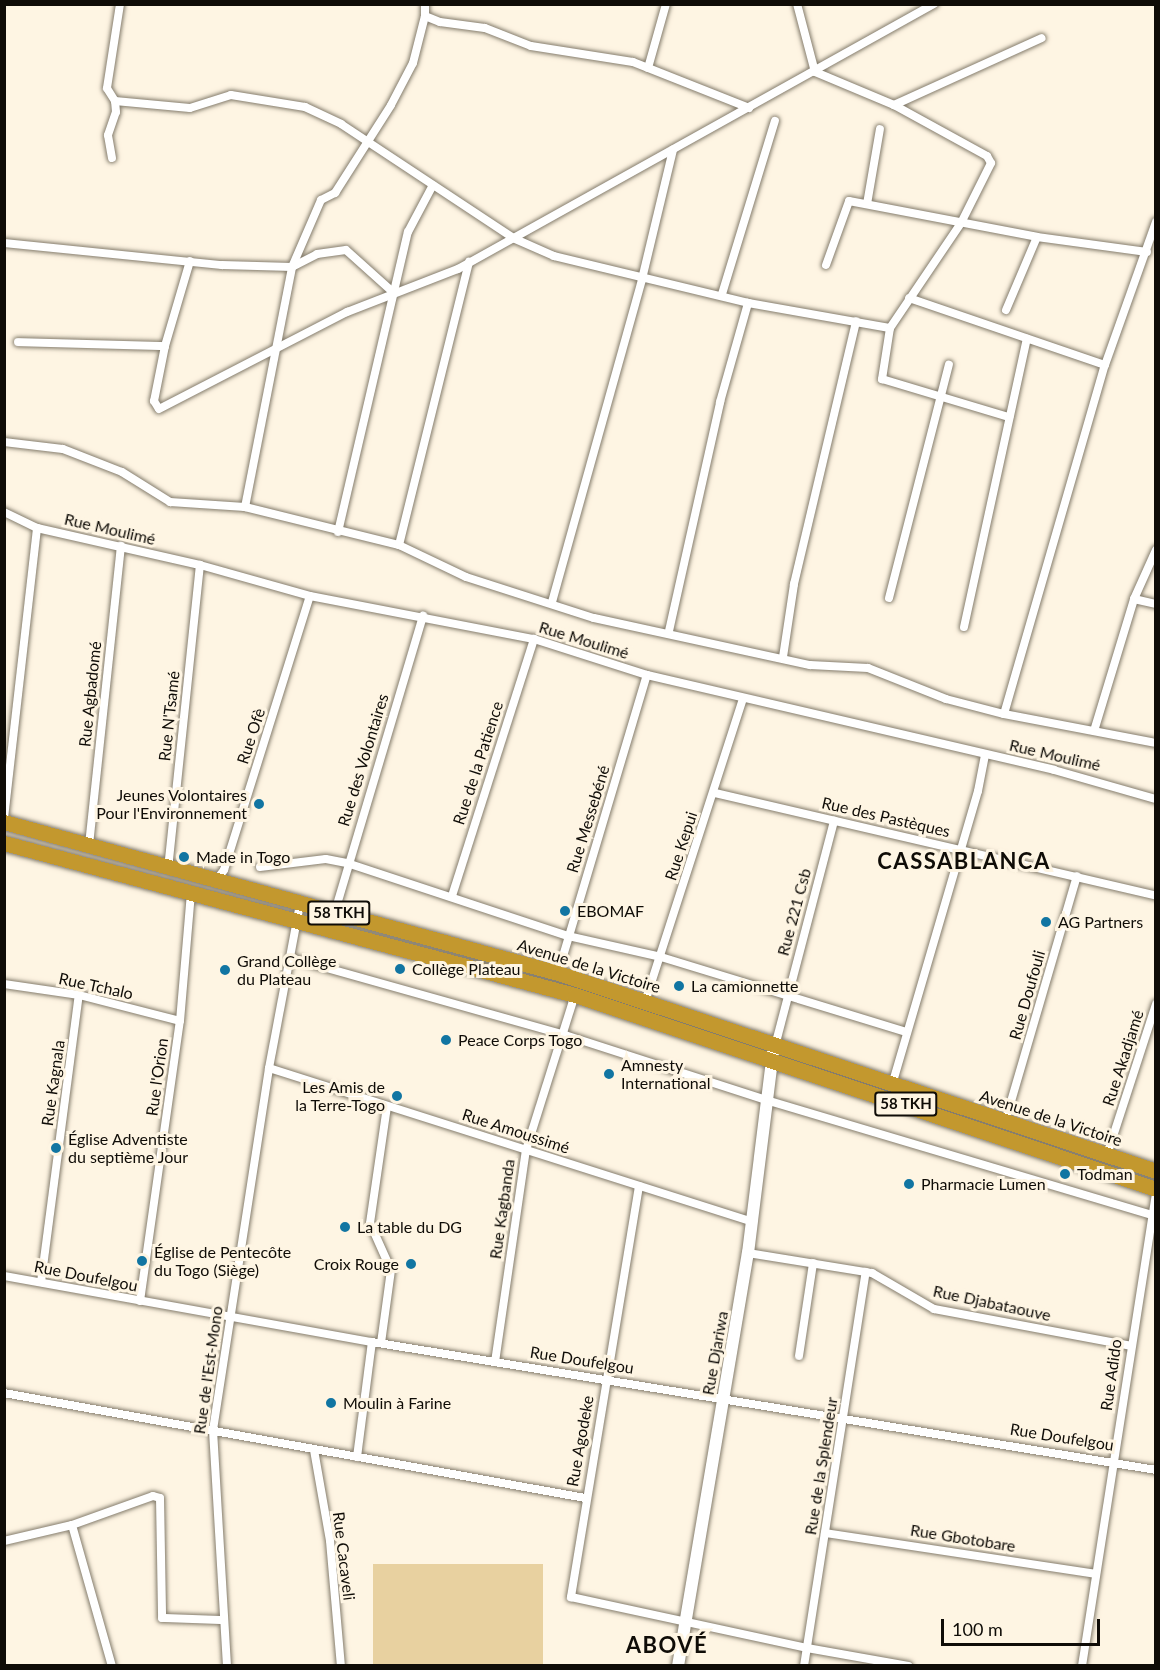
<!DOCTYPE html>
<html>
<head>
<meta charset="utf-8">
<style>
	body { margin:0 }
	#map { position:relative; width:1160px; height:1670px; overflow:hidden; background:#fef5e3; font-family:Lato,sans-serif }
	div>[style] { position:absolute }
	.green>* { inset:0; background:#e8d1a0; transform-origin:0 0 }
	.roads { filter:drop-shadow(0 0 2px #847c6c) drop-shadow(0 0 2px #847c6c) }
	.street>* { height:8px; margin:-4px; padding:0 4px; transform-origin:4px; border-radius:4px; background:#fff }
	.secondary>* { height:12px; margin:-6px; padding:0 6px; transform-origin:6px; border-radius:6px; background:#fff }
	.highway>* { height:15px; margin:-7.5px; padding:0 7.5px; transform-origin:7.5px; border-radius:7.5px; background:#c3982e }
	.dots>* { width:16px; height:16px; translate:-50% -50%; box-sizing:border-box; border:3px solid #fef5e3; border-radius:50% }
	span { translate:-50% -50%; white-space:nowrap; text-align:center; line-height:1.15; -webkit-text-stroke:6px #fef5e3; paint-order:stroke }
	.shield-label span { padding:2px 4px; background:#fef5e3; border:2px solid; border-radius:4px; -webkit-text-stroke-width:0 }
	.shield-label { font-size:15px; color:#0f0c07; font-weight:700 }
	.street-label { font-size:16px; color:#0f0c07 }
	.poi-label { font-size:16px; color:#0f0c07 }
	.right { translate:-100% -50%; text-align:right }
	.left { translate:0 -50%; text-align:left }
	.district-label { font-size:22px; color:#0f0c07; font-weight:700; letter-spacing:1.5px }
	.frame { position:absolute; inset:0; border:6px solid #0f0c07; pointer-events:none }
	.scale { position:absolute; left:941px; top:1619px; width:159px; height:27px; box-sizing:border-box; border:3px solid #0f0c07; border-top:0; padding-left:8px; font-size:18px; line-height:21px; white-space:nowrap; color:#0f0c07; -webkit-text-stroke:4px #fef5e3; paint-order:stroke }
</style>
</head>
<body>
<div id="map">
	<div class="green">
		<i style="left:543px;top:1564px;width:101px;height:170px;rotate:90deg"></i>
	</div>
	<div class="roads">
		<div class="street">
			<i style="left:425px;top:4px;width:12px;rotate:90deg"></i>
			<i style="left:425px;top:16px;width:16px;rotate:22deg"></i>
			<i style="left:440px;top:22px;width:45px;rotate:7.6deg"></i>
			<i style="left:485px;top:28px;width:49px;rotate:21.4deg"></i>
			<i style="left:531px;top:46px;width:103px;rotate:8.9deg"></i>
			<i style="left:633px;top:62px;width:125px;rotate:21.6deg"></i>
			<i style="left:648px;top:68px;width:66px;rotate:-74.3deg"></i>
			<i style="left:115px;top:101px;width:75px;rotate:5.3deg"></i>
			<i style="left:190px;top:108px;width:43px;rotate:-17.6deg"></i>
			<i style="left:231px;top:95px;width:75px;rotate:9.2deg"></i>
			<i style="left:305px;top:107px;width:40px;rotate:25deg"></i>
			<i style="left:341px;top:124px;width:206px;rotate:33.5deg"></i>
			<i style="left:513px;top:238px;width:45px;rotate:23.7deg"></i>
			<i style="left:554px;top:256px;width:200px;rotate:13.6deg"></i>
			<i style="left:748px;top:303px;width:144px;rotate:10deg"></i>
			<i style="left:890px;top:328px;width:127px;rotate:-55.9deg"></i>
			<i style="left:961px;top:223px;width:67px;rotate:-63.4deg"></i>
			<i style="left:991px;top:163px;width:8px;rotate:-120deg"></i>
			<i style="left:987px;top:156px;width:106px;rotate:-151.3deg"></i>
			<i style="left:894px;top:105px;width:86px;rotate:-157.3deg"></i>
			<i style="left:815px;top:72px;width:70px;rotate:-104.8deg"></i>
			<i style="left:894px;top:105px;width:162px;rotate:-24.4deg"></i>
			<i style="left:112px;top:158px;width:23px;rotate:-100deg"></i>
			<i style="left:108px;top:135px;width:24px;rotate:-71deg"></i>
			<i style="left:116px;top:112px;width:11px;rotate:-95deg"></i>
			<i style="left:115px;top:101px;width:15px;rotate:-122deg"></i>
			<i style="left:107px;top:88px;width:85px;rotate:-81.2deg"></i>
			<i style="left:867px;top:204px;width:76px;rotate:-80.2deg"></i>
			<i style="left:4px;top:243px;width:219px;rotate:5.8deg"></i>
			<i style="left:222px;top:265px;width:70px;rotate:1.6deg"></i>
			<i style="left:292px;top:267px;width:28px;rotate:-27deg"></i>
			<i style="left:317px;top:254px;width:29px;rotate:-8deg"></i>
			<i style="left:346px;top:250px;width:64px;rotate:41.9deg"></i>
			<i style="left:190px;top:261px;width:89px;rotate:106.4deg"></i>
			<i style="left:165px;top:346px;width:56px;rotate:101.3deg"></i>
			<i style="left:154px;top:401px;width:9px;rotate:58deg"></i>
			<i style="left:159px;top:409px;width:212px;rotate:-27.3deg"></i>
			<i style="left:347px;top:312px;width:119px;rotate:-21.2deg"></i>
			<i style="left:458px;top:269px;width:545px;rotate:-29.11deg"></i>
			<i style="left:826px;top:265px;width:68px;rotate:-70.2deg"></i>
			<i style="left:849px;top:201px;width:191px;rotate:10.8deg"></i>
			<i style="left:1037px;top:237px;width:111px;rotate:7.8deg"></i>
			<i style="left:722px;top:294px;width:181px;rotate:-73deg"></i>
			<i style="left:909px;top:298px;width:207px;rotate:18.9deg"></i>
			<i style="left:1006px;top:310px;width:79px;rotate:-67deg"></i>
			<i style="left:890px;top:328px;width:52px;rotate:98.9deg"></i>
			<i style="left:882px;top:379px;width:133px;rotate:16.7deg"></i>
			<i style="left:18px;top:342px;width:147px;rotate:1.6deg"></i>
			<i style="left:4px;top:442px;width:59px;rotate:6.8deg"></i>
			<i style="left:63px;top:449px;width:63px;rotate:21.3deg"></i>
			<i style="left:122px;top:472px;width:57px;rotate:32deg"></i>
			<i style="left:170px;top:502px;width:75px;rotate:3.8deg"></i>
			<i style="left:245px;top:507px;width:159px;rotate:13.9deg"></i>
			<i style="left:399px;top:545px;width:74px;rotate:25.5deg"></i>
			<i style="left:466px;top:577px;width:134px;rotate:17.8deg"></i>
			<i style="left:594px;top:618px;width:221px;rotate:12.3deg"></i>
			<i style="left:810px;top:665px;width:58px;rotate:3deg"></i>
			<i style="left:868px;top:668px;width:84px;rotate:21.7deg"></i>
			<i style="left:946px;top:699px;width:60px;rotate:14.5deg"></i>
			<i style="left:1004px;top:714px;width:155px;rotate:10.8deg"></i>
			<i style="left:245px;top:507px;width:245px;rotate:-78.9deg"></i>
			<i style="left:292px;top:267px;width:73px;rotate:-66.6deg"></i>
			<i style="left:321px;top:200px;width:16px;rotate:-27deg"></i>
			<i style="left:335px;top:193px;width:104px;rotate:-57.5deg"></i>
			<i style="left:391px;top:105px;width:47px;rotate:-62.4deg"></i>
			<i style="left:413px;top:63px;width:49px;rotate:-75.7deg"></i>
			<i style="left:4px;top:512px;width:37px;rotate:26deg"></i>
			<i style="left:37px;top:528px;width:167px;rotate:12.8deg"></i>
			<i style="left:200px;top:565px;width:114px;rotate:15.7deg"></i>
			<i style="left:310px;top:596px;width:228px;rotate:10.9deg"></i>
			<i style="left:534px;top:639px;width:119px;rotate:17.7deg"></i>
			<i style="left:647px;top:675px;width:418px;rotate:13.1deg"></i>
			<i style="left:1054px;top:770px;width:106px;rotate:15.9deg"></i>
			<i style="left:338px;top:532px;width:308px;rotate:-76.9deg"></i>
			<i style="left:408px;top:232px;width:53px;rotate:-62deg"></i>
			<i style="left:399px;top:545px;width:292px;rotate:-76.1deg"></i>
			<i style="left:889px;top:598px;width:241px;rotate:-75.6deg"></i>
			<i style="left:1134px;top:599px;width:23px;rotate:13deg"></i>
			<i style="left:552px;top:602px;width:335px;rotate:-74.4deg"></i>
			<i style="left:642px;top:279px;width:133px;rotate:-76.5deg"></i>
			<i style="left:964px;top:627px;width:295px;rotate:-77.7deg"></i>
			<i style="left:669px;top:631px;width:235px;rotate:-77.4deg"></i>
			<i style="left:720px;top:402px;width:103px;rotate:-74.2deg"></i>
			<i style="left:783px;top:657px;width:74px;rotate:-81.4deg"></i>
			<i style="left:794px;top:584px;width:270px;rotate:-76.7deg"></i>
			<i style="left:1004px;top:714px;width:363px;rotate:-73.9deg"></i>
			<i style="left:1105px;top:365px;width:152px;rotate:-70.4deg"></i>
			<i style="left:1094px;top:731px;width:138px;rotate:-73.1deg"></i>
			<i style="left:1134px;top:599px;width:54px;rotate:-65.8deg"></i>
			<i style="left:715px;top:793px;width:453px;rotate:13.1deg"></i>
			<i style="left:4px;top:818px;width:292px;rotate:-83.5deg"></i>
			<i style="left:89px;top:845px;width:301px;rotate:-83.9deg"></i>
			<i style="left:260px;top:867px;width:66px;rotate:-6.9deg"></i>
			<i style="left:326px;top:859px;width:21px;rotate:11deg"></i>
			<i style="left:347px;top:863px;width:233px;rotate:18.3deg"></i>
			<i style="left:568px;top:936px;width:95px;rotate:12.7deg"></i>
			<i style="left:661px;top:957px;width:256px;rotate:17deg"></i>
			<i style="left:168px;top:869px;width:306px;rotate:-84deg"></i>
			<i style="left:215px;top:882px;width:15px;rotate:-53deg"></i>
			<i style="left:224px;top:870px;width:287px;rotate:-72.6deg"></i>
			<i style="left:452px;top:896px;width:270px;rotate:-72.3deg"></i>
			<i style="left:330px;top:928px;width:326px;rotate:-73.4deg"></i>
			<i style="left:291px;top:958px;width:285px;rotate:15.7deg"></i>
			<i style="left:565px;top:1035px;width:211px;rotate:17.9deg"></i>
			<i style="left:766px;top:1100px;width:407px;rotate:16.6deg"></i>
			<i style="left:558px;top:973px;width:311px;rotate:-73.4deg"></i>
			<i style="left:4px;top:984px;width:76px;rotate:8.3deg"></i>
			<i style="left:79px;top:995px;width:104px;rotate:14.4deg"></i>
			<i style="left:645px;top:1002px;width:318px;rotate:-72.1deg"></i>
			<i style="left:775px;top:1046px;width:233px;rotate:-75.3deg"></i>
			<i style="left:269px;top:1068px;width:508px;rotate:17.65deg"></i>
			<i style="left:892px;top:1085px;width:306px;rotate:-73.7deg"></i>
			<i style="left:978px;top:791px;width:37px;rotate:-79deg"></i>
			<i style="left:1005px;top:1122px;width:256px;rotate:-73.7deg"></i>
			<i style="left:1107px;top:1155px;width:159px;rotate:-72deg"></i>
			<i style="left:639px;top:1186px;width:417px;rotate:99.4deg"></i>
			<i style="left:571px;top:1597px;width:241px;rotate:12.2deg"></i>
			<i style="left:807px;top:1648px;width:103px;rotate:10.1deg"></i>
			<i style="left:748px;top:1253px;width:126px;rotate:9.2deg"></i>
			<i style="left:872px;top:1273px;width:72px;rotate:30.1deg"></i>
			<i style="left:934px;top:1309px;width:200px;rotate:10.6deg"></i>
			<i style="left:4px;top:1276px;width:374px;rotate:10.2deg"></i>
			<i style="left:372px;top:1342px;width:794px;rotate:9.27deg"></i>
			<i style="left:41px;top:1282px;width:290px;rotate:-82.5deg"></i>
			<i style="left:140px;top:1301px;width:283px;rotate:-81.9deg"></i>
			<i style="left:180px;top:1021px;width:129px;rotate:-85.1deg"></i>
			<i style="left:381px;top:1343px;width:74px;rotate:-82.2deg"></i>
			<i style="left:391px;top:1270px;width:51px;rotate:-114.1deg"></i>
			<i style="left:370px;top:1223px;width:118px;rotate:-81.7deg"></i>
			<i style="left:799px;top:1356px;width:94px;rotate:-81.4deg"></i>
			<i style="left:495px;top:1362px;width:214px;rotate:-81.7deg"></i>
			<i style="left:526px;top:1150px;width:163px;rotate:-72.5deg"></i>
			<i style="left:4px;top:1393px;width:590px;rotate:10.24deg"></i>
			<i style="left:314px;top:1450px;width:92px;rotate:80deg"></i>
			<i style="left:330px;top:1541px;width:125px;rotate:85deg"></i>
			<i style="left:357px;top:1457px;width:116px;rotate:-82.6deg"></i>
			<i style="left:72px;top:1525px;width:147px;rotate:74.2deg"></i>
			<i style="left:825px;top:1533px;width:274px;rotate:8.6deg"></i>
			<i style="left:4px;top:1541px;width:70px;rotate:-13.2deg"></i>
			<i style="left:72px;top:1525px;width:86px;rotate:-19.7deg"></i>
			<i style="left:153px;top:1496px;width:7px;rotate:16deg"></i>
			<i style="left:160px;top:1498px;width:120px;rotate:89deg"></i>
			<i style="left:162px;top:1618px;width:61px;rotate:1.9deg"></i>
			<i style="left:227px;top:1666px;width:236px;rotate:-93.4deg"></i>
			<i style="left:213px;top:1430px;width:366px;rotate:-81.2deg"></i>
			<i style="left:269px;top:1068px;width:167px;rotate:-79.3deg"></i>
			<i style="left:804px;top:1666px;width:399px;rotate:-81.1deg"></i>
			<i style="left:1082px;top:1666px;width:476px;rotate:-81.1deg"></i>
		</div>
		<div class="secondary">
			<i style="left:678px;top:1666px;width:419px;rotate:-80.4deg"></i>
			<i style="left:748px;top:1253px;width:202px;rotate:-82.9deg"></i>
		</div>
		<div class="highway">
			<i style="left:4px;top:822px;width:574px;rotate:15.25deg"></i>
			<i style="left:558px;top:973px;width:630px;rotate:18.32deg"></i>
			<i style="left:4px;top:843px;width:591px;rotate:14.91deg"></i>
			<i style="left:575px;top:995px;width:613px;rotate:18.46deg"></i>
		</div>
	</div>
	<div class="dots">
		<i style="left:259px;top:804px;background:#1175a2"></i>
		<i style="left:184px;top:857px;background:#1175a2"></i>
		<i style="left:565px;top:911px;background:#1175a2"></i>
		<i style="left:1046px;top:922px;background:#1175a2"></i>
		<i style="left:400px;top:969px;background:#1175a2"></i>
		<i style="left:225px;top:970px;background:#1175a2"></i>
		<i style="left:679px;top:986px;background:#1175a2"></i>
		<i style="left:446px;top:1040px;background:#1175a2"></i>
		<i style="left:609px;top:1074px;background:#1175a2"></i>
		<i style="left:397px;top:1096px;background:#1175a2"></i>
		<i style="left:56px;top:1148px;background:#1175a2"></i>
		<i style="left:1065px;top:1174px;background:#1175a2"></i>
		<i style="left:909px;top:1184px;background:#1175a2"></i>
		<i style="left:345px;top:1227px;background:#1175a2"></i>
		<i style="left:142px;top:1261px;background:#1175a2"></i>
		<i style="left:411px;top:1264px;background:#1175a2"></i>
		<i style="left:331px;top:1403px;background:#1175a2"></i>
	</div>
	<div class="shield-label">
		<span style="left:339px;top:913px">58 TKH</span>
		<span style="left:906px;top:1104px">58 TKH</span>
	</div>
	<div class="street-label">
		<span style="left:110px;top:529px;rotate:13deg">Rue Moulimé</span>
		<span style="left:584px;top:640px;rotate:17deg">Rue Moulimé</span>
		<span style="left:90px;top:694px;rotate:-84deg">Rue Agbadomé</span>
		<span style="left:169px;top:716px;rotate:-84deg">Rue N'Tsamé</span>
		<span style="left:251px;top:736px;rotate:-72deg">Rue Ofè</span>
		<span style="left:1055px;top:755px;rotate:13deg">Rue Moulimé</span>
		<span style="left:363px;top:760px;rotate:-73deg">Rue des Volontaires</span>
		<span style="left:478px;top:763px;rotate:-72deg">Rue de la Patience</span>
		<span style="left:886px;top:817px;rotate:13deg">Rue des Pastèques</span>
		<span style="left:588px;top:819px;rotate:-73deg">Rue Messebéné</span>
		<span style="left:681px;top:846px;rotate:-72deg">Rue Kepui</span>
		<span style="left:794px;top:912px;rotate:-75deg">Rue 221 Csb</span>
		<span style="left:589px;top:966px;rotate:17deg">Avenue de la Victoire</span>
		<span style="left:96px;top:986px;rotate:12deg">Rue Tchalo</span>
		<span style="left:1027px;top:995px;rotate:-74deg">Rue Doufouli</span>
		<span style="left:1123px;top:1058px;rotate:-72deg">Rue Akadjamé</span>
		<span style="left:157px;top:1077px;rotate:-82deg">Rue l'Orion</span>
		<span style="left:53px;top:1083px;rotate:-82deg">Rue Kagnala</span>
		<span style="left:1051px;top:1118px;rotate:18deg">Avenue de la Victoire</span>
		<span style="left:516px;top:1131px;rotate:18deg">Rue Amoussimé</span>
		<span style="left:502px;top:1209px;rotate:-82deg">Rue Kagbanda</span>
		<span style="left:86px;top:1276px;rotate:11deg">Rue Doufelgou</span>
		<span style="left:992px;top:1303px;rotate:12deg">Rue Djabataouve</span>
		<span style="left:715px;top:1353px;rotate:-80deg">Rue Djariwa</span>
		<span style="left:582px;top:1360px;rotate:9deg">Rue Doufelgou</span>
		<span style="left:208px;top:1370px;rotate:-82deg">Rue de l'Est-Mono</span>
		<span style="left:1111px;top:1375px;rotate:-82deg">Rue Adido</span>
		<span style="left:1062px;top:1437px;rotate:9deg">Rue Doufelgou</span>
		<span style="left:580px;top:1441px;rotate:-80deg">Rue Agodeke</span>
		<span style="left:821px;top:1466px;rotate:-81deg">Rue de la Splendeur</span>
		<span style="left:963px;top:1538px;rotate:9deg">Rue Gbotobare</span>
		<span style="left:344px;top:1556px;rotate:83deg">Rue Cacaveli</span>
	</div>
	<div class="poi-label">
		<span class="right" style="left:247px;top:804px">Jeunes Volontaires<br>Pour l'Environnement</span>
		<span class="left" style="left:196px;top:857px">Made in Togo</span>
		<span class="left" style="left:577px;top:911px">EBOMAF</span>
		<span class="left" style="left:1058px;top:922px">AG Partners</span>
		<span class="left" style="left:237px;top:970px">Grand Collège<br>du Plateau</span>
		<span class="left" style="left:412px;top:969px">Collège Plateau</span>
		<span class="left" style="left:691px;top:986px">La camionnette</span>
		<span class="left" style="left:458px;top:1040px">Peace Corps Togo</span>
		<span class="left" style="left:621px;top:1074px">Amnesty<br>International</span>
		<span class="right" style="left:385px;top:1096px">Les Amis de<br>la Terre-Togo</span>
		<span class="left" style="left:68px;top:1148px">Église Adventiste<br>du septième Jour</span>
		<span class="left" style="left:1077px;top:1174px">Todman</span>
		<span class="left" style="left:921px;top:1184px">Pharmacie Lumen</span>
		<span class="left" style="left:357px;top:1227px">La table du DG</span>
		<span class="left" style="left:154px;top:1261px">Église de Pentecôte<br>du Togo (Siège)</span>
		<span class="right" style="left:399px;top:1264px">Croix Rouge</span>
		<span class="left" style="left:343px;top:1403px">Moulin à Farine</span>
	</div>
	<div class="district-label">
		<span style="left:964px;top:861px">CASSABLANCA</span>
		<span style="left:667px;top:1645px">ABOVÉ</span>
	</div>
	<div class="frame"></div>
	<div class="scale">100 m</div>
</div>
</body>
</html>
